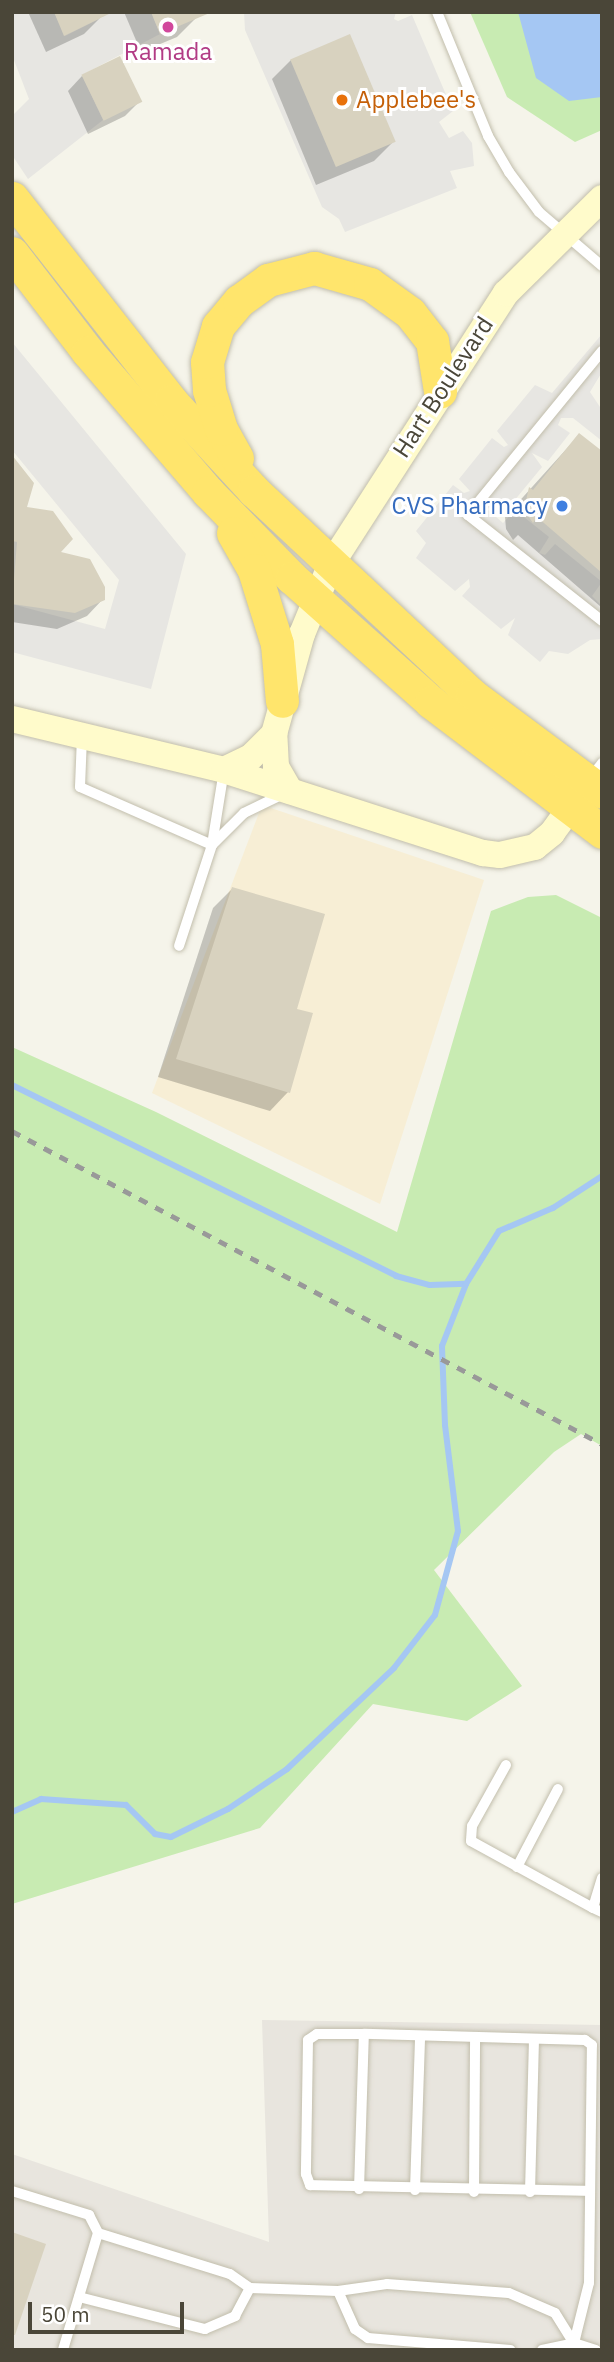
<!DOCTYPE html>
<html>
<head>
<meta charset="utf-8">
<style>
	body { margin:0 }
	#map { position:relative; width:614px; height:2362px; overflow:hidden; background:#f5f4ea; font-family:"IBM Plex Sans",sans-serif }
	div>[style] { position:absolute }
	.commercial>* { inset:0; background:#f7eed5 }
	.industrial>* { inset:0; background:#e8e5de }
	.green>* { inset:0; background:#c8ebb2 }
	.parking>* { inset:0; background:#e7e6e2 }
	.water>* { inset:0; background:#a5c7f3 }
	.shadow>* { inset:0; background:#0003 }
	.stream>* { height:6px; margin:-3px; padding:0 3px; transform-origin:3px; border-radius:3px; background:#a5c7f3 }
	.building>* { inset:0; background:#d8d2bf; transform-origin:0 0 }
	.roads { filter:drop-shadow(0 0 2px #c2beac) drop-shadow(0 0 2px #c2beac) }
	.lane>* { height:10px; margin:-5px; padding:0 5px; transform-origin:5px; border-radius:5px; background:#fff }
	.secondary>* { height:26px; margin:-13px; padding:0 13px; transform-origin:13px; border-radius:13px; background:#fffbcb }
	.highway>* { height:33px; margin:-16.5px; padding:0 16.5px; transform-origin:16.5px; border-radius:16.5px; background:#ffe56c }
	.rail>* { height:5px; margin-top:-2.5px; transform-origin:0; background:repeating-linear-gradient(90deg,#999 0 9px,transparent 0 18px) }
	.dots>* { width:19px; height:19px; translate:-50% -50%; box-sizing:border-box; border:4px solid #fff; border-radius:50% }
	span { translate:-50% -50%; white-space:nowrap; text-align:center; line-height:1.15; -webkit-text-stroke:6px #fff; paint-order:stroke }
	.hotel-label { font-size:24px; color:#b23c85 }
	.food-label { font-size:24px; color:#c56008 }
	.left { translate:0 -50%; text-align:left }
	.street-label { font-size:24px; color:#4a4638 }
	.shop-label { font-size:24px; color:#366cbe }
	.right { translate:-100% -50%; text-align:right }
	.frame { position:absolute; inset:0; border:14px solid #4a4638; pointer-events:none }
	.scale { position:absolute; left:28px; top:2302px; width:156px; height:32px; box-sizing:border-box; border:4px solid #4a4638; border-top:0; padding-left:9px; font-size:21px; line-height:24px; white-space:nowrap; color:#4a4638; -webkit-text-stroke:5px #fff; paint-order:stroke }
</style>
</head>
<body>
<div id="map">
	<div class="commercial">
		<i style="clip-path:polygon(262px 805px,484px 880px,380px 1204px,152px 1093px)"></i>
	</div>
	<div class="industrial">
		<i style="clip-path:polygon(262px 2020px,602px 2025px,602px 2350px,12px 2350px,12px 2154px,269px 2242px)"></i>
	</div>
	<div class="green">
		<i style="clip-path:polygon(470px 12px,602px 12px,602px 130px,575px 142px,507px 97px)"></i>
		<i style="clip-path:polygon(556px 895px,602px 918px,602px 1446px,581px 1434px,554px 1452px,434px 1570px,522px 1686px,467px 1721px,373px 1704px,260px 1828px,12px 1904px,12px 1047px,156px 1112px,397px 1232px,491px 911px,528px 897px)"></i>
	</div>
	<div class="parking">
		<i style="clip-path:polygon(12px 12px,54px 12px,65px 36px,103px 17px,102px 12px,151px 12px,160px 34px,82px 75px,103px 120px,28px 179px,12px 155px,12px 116px,29px 99px,12px 55px)"></i>
		<i style="clip-path:polygon(244px 12px,396px 12px,394px 19px,398px 21px,412px 15px,453px 111px,439px 122px,449px 138px,463px 131px,472px 143px,474px 166px,450px 171px,457px 188px,345px 232px,339px 219px,322px 207px,245px 30px)"></i>
		<i style="clip-path:polygon(602px 334px,602px 372px,590px 392px,602px 410px,602px 441px,573px 418px,561px 418px,558px 425px,570px 433px,548px 461px,532px 453px,542px 467px,504px 513px,493px 505px,487px 509px,503px 523px,515px 510px,549px 537px,539px 553px,545px 555px,555px 544px,602px 582px,592px 596px,602px 606px,602px 639px,590px 640px,568px 654px,549px 651px,540px 662px,508px 635px,515px 618px,501px 629px,462px 596px,470px 587px,469px 579px,455px 591px,416px 558px,426px 543px,416px 531px,453px 485px,464px 493px,470px 491px,459px 479px,492px 438px,504px 447px,508px 445px,497px 431px,535px 385px,552px 393px)"></i>
		<i style="clip-path:polygon(12px 342px,186px 554px,151px 689px,12px 652px,12px 604px,105px 629px,119px 580px,12px 450px)"></i>
	</div>
	<div class="water">
		<i style="clip-path:polygon(518px 12px,602px 12px,602px 97px,569px 101px,536px 78px)"></i>
	</div>
	<div class="shadow">
		<i style="clip-path:polygon(28px 12px,100px 12px,102px 16px,84px 34px,46px 52px)"></i>
		<i style="clip-path:polygon(124px 12px,193px 12px,196px 18px,177px 37px,141px 52px)"></i>
		<i style="clip-path:polygon(291px 60px,393px 142px,374px 161px,316px 185px,272px 79px)"></i>
		<i style="clip-path:polygon(82px 76px,140px 101px,125px 116px,88px 134px,68px 91px)"></i>
		<i style="clip-path:polygon(579px 435px,602px 454px,601px 607px,518px 535px,513px 540px,506px 529px,505px 517px)"></i>
		<i style="clip-path:polygon(12px 465px,25px 508px,58px 553px,103px 599px,87px 616px,57px 629px,12px 622px)"></i>
		<i style="clip-path:polygon(232px 889px,295px 1010px,288px 1092px,270px 1111px,158px 1077px,213px 908px)"></i>
	</div>
	<div class="stream">
		<i style="left:12px;top:1085px;width:429px;rotate:26.4deg"></i>
		<i style="left:396px;top:1276px;width:35px;rotate:15deg"></i>
		<i style="left:430px;top:1285px;width:36px;rotate:-2deg"></i>
		<i style="left:12px;top:1812px;width:32px;rotate:-24deg"></i>
		<i style="left:41px;top:1799px;width:85px;rotate:4deg"></i>
		<i style="left:126px;top:1805px;width:41px;rotate:45deg"></i>
		<i style="left:155px;top:1834px;width:16px;rotate:11deg"></i>
		<i style="left:171px;top:1837px;width:64px;rotate:-26.2deg"></i>
		<i style="left:228px;top:1809px;width:71px;rotate:-34.1deg"></i>
		<i style="left:287px;top:1769px;width:147px;rotate:-43.3deg"></i>
		<i style="left:394px;top:1668px;width:67px;rotate:-52.3deg"></i>
		<i style="left:435px;top:1615px;width:87px;rotate:-74.7deg"></i>
		<i style="left:458px;top:1531px;width:107px;rotate:-97deg"></i>
		<i style="left:445px;top:1425px;width:79px;rotate:-92.2deg"></i>
		<i style="left:442px;top:1346px;width:66px;rotate:-68.8deg"></i>
		<i style="left:466px;top:1284px;width:62px;rotate:-58.1deg"></i>
		<i style="left:499px;top:1231px;width:59px;rotate:-23.1deg"></i>
		<i style="left:553px;top:1208px;width:59px;rotate:-33.1deg"></i>
	</div>
	<div class="building">
		<i style="clip-path:polygon(54px 12px,113px 12px,64px 36px)"></i>
		<i style="clip-path:polygon(151px 12px,212px 12px,160px 34px)"></i>
		<i style="left:350px;top:34px;width:117px;height:65px;rotate:67deg"></i>
		<i style="left:120px;top:56px;width:51px;height:43px;rotate:64deg"></i>
		<i style="clip-path:polygon(579px 433px,602px 451px,602px 573px,537px 517px,533px 523px,524px 510px,529px 487px,533px 490px)"></i>
		<i style="clip-path:polygon(12px 455px,34px 483px,27px 507px,53px 511px,73px 539px,61px 552px,90px 559px,105px 587px,105px 600px,75px 613px,12px 604px,17px 542px,12px 541px)"></i>
		<i style="clip-path:polygon(232px 887px,325px 914px,297px 1009px,313px 1013px,290px 1093px,176px 1059px)"></i>
		<i style="clip-path:polygon(12px 2232px,46px 2244px,15px 2335px,12px 2335px)"></i>
	</div>
	<div class="roads">
		<div class="lane">
			<i style="left:437px;top:12px;width:134px;rotate:67.6deg"></i>
			<i style="left:488px;top:136px;width:42px;rotate:59.7deg"></i>
			<i style="left:509px;top:172px;width:50px;rotate:53.1deg"></i>
			<i style="left:539px;top:212px;width:83px;rotate:40.6deg"></i>
			<i style="left:602px;top:351px;width:212px;rotate:129.3deg"></i>
			<i style="left:468px;top:515px;width:171px;rotate:38.3deg"></i>
			<i style="left:82px;top:737px;width:50px;rotate:92.3deg"></i>
			<i style="left:80px;top:787px;width:144px;rotate:23.7deg"></i>
			<i style="left:212px;top:845px;width:106px;rotate:108.1deg"></i>
			<i style="left:224px;top:770px;width:76px;rotate:99.1deg"></i>
			<i style="left:212px;top:845px;width:45px;rotate:-45deg"></i>
			<i style="left:244px;top:813px;width:43px;rotate:-26deg"></i>
			<i style="left:590px;top:779px;width:20px;rotate:-53deg"></i>
			<i style="left:506px;top:1765px;width:70px;rotate:119.1deg"></i>
			<i style="left:472px;top:1826px;width:15px;rotate:94deg"></i>
			<i style="left:471px;top:1841px;width:139px;rotate:28.8deg"></i>
			<i style="left:517px;top:1867px;width:88px;rotate:-62.3deg"></i>
			<i style="left:602px;top:1878px;width:31px;rotate:107deg"></i>
			<i style="left:593px;top:1908px;width:10px;rotate:24deg"></i>
			<i style="left:359px;top:2189px;width:155px;rotate:-88.2deg"></i>
			<i style="left:415px;top:2190px;width:154px;rotate:-88.1deg"></i>
			<i style="left:12px;top:2191px;width:81px;rotate:17.3deg"></i>
			<i style="left:89px;top:2215px;width:20px;rotate:63deg"></i>
			<i style="left:98px;top:2233px;width:122px;rotate:106.7deg"></i>
			<i style="left:474px;top:2192px;width:154px;rotate:-89.6deg"></i>
			<i style="left:530px;top:2192px;width:153px;rotate:-88.5deg"></i>
			<i style="left:98px;top:2233px;width:138px;rotate:17.3deg"></i>
			<i style="left:230px;top:2274px;width:24px;rotate:35deg"></i>
			<i style="left:250px;top:2288px;width:88px;rotate:2deg"></i>
			<i style="left:338px;top:2291px;width:49px;rotate:-8.1deg"></i>
			<i style="left:387px;top:2284px;width:122px;rotate:4.2deg"></i>
			<i style="left:509px;top:2293px;width:50px;rotate:23.5deg"></i>
			<i style="left:555px;top:2313px;width:36px;rotate:58deg"></i>
			<i style="left:338px;top:2291px;width:42px;rotate:65.9deg"></i>
			<i style="left:355px;top:2329px;width:16px;rotate:35deg"></i>
			<i style="left:368px;top:2338px;width:143px;rotate:4.8deg"></i>
			<i style="left:79px;top:2297px;width:130px;rotate:14.3deg"></i>
			<i style="left:205px;top:2329px;width:33px;rotate:-23deg"></i>
			<i style="left:235px;top:2316px;width:32px;rotate:-62deg"></i>
			<i style="left:574px;top:2343px;width:62px;rotate:-76deg"></i>
			<i style="left:589px;top:2283px;width:238px;rotate:-89.3deg"></i>
			<i style="left:592px;top:2045px;width:9px;rotate:-144deg"></i>
			<i style="left:585px;top:2040px;width:221px;rotate:-178.4deg"></i>
			<i style="left:364px;top:2034px;width:47px;rotate:180deg"></i>
			<i style="left:317px;top:2034px;width:11px;rotate:146deg"></i>
			<i style="left:308px;top:2040px;width:134px;rotate:90.9deg"></i>
			<i style="left:306px;top:2174px;width:12px;rotate:70deg"></i>
			<i style="left:310px;top:2185px;width:280px;rotate:1.2deg"></i>
			<i style="left:542px;top:2350px;width:33px;rotate:-12deg"></i>
			<i style="left:574px;top:2343px;width:23px;rotate:18deg"></i>
		</div>
		<div class="secondary">
			<i style="left:12px;top:719px;width:218px;rotate:13.5deg"></i>
			<i style="left:224px;top:770px;width:272px;rotate:17.8deg"></i>
			<i style="left:483px;top:853px;width:17px;rotate:7deg"></i>
			<i style="left:500px;top:855px;width:36px;rotate:-13deg"></i>
			<i style="left:535px;top:847px;width:22px;rotate:-39deg"></i>
			<i style="left:552px;top:833px;width:49px;rotate:-54.1deg"></i>
			<i style="left:224px;top:770px;width:30px;rotate:-26deg"></i>
			<i style="left:251px;top:757px;width:33px;rotate:-45deg"></i>
			<i style="left:290px;top:791px;width:28px;rotate:-120deg"></i>
			<i style="left:276px;top:767px;width:33px;rotate:-93deg"></i>
			<i style="left:274px;top:734px;width:104px;rotate:-74.4deg"></i>
			<i style="left:302px;top:634px;width:74px;rotate:-67.6deg"></i>
			<i style="left:330px;top:566px;width:325px;rotate:-57.2deg"></i>
			<i style="left:506px;top:293px;width:135px;rotate:-44.7deg"></i>
		</div>
		<div class="highway">
			<i style="left:12px;top:198px;width:258px;rotate:51.9deg"></i>
			<i style="left:171px;top:401px;width:122px;rotate:47.3deg"></i>
			<i style="left:254px;top:491px;width:299px;rotate:43.1deg"></i>
			<i style="left:472px;top:695px;width:162px;rotate:36.7deg"></i>
			<i style="left:12px;top:253px;width:125px;rotate:52.5deg"></i>
			<i style="left:88px;top:352px;width:184px;rotate:49.4deg"></i>
			<i style="left:208px;top:492px;width:120px;rotate:45.7deg"></i>
			<i style="left:292px;top:578px;width:186px;rotate:41.7deg"></i>
			<i style="left:431px;top:702px;width:215px;rotate:37.2deg"></i>
			<i style="left:237px;top:458px;width:33px;rotate:-119deg"></i>
			<i style="left:221px;top:429px;width:41px;rotate:-107.1deg"></i>
			<i style="left:209px;top:390px;width:28px;rotate:-94deg"></i>
			<i style="left:207px;top:362px;width:38px;rotate:-73deg"></i>
			<i style="left:218px;top:326px;width:33px;rotate:-50deg"></i>
			<i style="left:239px;top:301px;width:36px;rotate:-36deg"></i>
			<i style="left:268px;top:280px;width:48px;rotate:-14.6deg"></i>
			<i style="left:314px;top:268px;width:58px;rotate:15.9deg"></i>
			<i style="left:370px;top:284px;width:49px;rotate:35.9deg"></i>
			<i style="left:410px;top:313px;width:36px;rotate:52deg"></i>
			<i style="left:432px;top:341px;width:51px;rotate:80.9deg"></i>
			<i style="left:233px;top:533px;width:43px;rotate:60.4deg"></i>
			<i style="left:254px;top:570px;width:77px;rotate:72.7deg"></i>
			<i style="left:277px;top:644px;width:57px;rotate:85deg"></i>
		</div>
	</div>
	<div class="rail">
		<i style="left:12px;top:1131px;width:668px;rotate:27.95deg"></i>
	</div>
	<div class="dots">
		<i style="left:168px;top:27px;background:#d1479c"></i>
		<i style="left:342px;top:100px;background:#e8710a"></i>
		<i style="left:562px;top:506px;background:#3f7fe0"></i>
	</div>
	<div class="hotel-label">
		<span style="left:168px;top:52px">Ramada</span>
	</div>
	<div class="food-label">
		<span class="left" style="left:356px;top:100px">Applebee's</span>
	</div>
	<div class="street-label">
		<span style="left:443px;top:387px;rotate:-57deg">Hart Boulevard</span>
	</div>
	<div class="shop-label">
		<span class="right" style="left:548px;top:506px">CVS Pharmacy</span>
	</div>
	<div class="frame"></div>
	<div class="scale">50 m</div>
</div>
</body>
</html>
